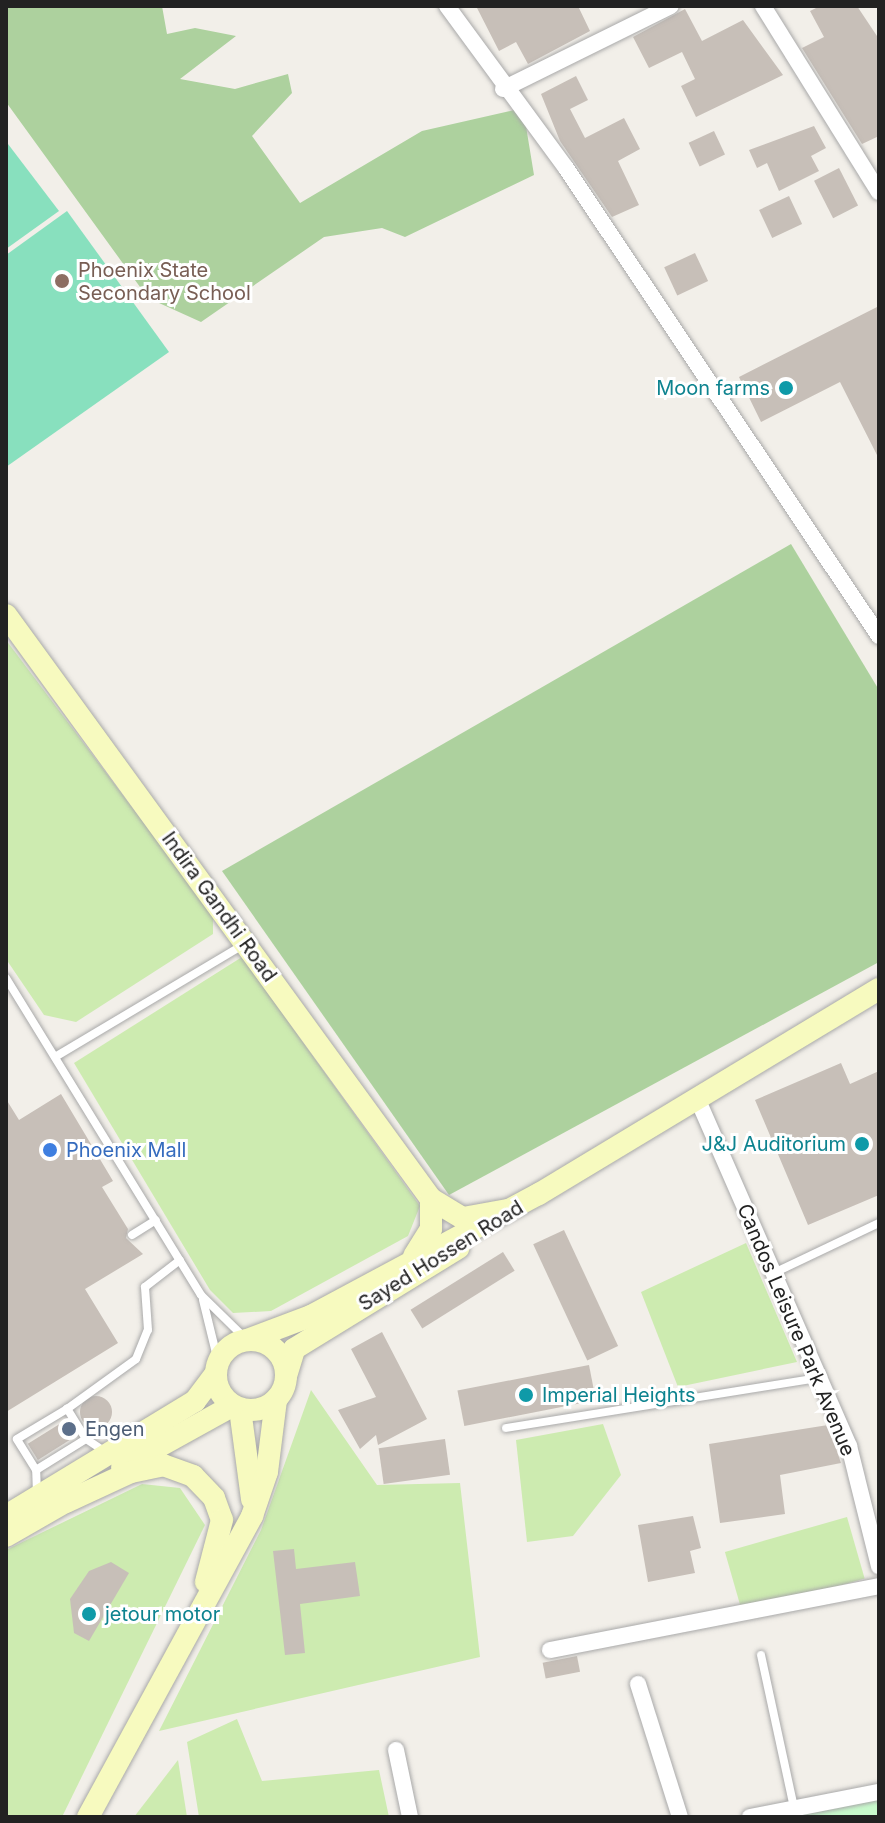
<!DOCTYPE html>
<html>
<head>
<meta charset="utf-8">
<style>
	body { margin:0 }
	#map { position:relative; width:885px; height:1823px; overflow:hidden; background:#f2efe9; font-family:Inter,sans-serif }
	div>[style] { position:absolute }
	.grass>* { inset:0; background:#cdebb0; transform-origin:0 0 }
	.forest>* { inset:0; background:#add19e }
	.park>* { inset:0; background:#c8facc }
	.pitch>* { inset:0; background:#88e0be }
	.building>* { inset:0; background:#c7bfb8; transform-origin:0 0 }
	.round { border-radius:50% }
	.roads { filter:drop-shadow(0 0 2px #a9a9a9) drop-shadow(0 0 2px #a9a9a9) }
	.lane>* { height:8px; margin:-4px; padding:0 4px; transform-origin:4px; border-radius:4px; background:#fff }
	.street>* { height:16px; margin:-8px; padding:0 8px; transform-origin:8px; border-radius:8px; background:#fff }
	.secondary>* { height:22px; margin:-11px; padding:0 11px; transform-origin:11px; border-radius:11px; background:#f7fabf }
	.secondary>.ring { margin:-11px; padding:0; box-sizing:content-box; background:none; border:22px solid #f7fabf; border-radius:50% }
	.dots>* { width:22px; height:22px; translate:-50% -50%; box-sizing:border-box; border:4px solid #fff; border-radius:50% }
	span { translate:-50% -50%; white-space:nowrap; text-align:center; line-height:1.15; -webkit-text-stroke:6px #fff; paint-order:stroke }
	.education-label { font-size:20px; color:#785e54 }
	.left { translate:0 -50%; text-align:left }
	.culture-label { font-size:20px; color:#0d838f }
	.right { translate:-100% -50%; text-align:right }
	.street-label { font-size:20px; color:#222 }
	.shop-label { font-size:20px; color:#366cbe }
	.service-label { font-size:20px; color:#4e5e75 }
	.frame { position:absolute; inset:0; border:8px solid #222; pointer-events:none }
</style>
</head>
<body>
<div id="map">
	<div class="grass">
		<i style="clip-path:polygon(6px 640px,213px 915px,213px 934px,76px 1022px,44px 1015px,6px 959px)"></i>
		<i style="clip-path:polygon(242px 957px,420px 1206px,408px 1236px,271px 1311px,233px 1313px,210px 1290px,74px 1063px)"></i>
		<i style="clip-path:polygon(746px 1243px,797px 1362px,678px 1387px,641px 1292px)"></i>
		<i style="clip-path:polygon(311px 1390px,377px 1485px,460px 1483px,480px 1657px,159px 1731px,261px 1530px)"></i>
		<i style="clip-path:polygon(603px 1424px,621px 1475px,573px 1536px,527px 1542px,516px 1440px)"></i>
		<i style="clip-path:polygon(142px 1484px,180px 1488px,205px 1525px,62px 1817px,6px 1817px,6px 1550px)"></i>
		<i style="left:847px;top:1517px;width:64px;height:127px;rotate:74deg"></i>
		<i style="clip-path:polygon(237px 1719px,262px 1781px,379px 1770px,389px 1817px,199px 1817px,187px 1742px)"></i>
		<i style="clip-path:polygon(178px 1760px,187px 1817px,134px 1817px)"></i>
	</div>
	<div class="forest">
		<i style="clip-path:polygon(6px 6px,162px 6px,167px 34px,195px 28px,236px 36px,180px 79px,235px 89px,288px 74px,292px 93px,252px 136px,300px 203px,422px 131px,523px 108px,534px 175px,405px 237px,382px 228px,324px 237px,201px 322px,148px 298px,6px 102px)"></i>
		<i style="clip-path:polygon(791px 544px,879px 690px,879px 962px,449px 1195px,222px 871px)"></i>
	</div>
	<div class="park">
		<i style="clip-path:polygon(879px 1793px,879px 1817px,759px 1817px)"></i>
	</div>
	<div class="pitch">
		<i style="clip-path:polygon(8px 144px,59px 211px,6px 249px,6px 145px)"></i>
		<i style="clip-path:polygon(67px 211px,169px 352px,6px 467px,6px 255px)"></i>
	</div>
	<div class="building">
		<i style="clip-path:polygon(476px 6px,578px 6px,590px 31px,528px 64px,516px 42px,499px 51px)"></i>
		<i style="clip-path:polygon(820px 6px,857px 6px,879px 39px,879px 136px,862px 144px,802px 48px,824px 37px,810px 11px)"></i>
		<i style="clip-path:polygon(685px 9px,702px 41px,743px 20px,783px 75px,696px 117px,681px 86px,695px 79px,682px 52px,649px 68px,633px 37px)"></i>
		<i style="clip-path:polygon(576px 76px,588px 100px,570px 109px,585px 138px,624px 118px,640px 149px,618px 161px,639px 205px,612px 217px,560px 141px,541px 94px)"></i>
		<i style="clip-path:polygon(814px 126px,826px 148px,811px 156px,819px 171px,779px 191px,767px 163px,757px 168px,749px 150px)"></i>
		<i style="left:714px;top:131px;width:26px;height:28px;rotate:65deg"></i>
		<i style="left:839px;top:168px;width:42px;height:28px;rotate:63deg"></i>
		<i style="left:789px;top:196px;width:31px;height:33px;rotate:65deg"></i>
		<i style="left:695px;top:253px;width:31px;height:34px;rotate:65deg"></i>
		<i style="clip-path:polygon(879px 306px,879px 459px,840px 382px,761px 422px,739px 377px)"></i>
		<i style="clip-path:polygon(841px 1063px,850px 1084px,879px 1071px,879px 1195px,808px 1225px,755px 1100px)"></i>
		<i style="clip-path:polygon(61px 1094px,113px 1181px,102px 1187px,128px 1229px,126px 1238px,143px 1254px,85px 1289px,118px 1343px,6px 1412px,6px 1099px,19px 1120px)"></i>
		<i style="left:564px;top:1230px;width:128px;height:34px;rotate:65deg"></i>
		<i style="left:503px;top:1252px;width:22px;height:109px;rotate:58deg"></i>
		<i style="clip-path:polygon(382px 1332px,427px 1419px,378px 1445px,376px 1435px,360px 1449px,338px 1410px,376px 1397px,351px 1349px)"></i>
		<i style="left:589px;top:1365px;width:36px;height:134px;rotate:79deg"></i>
		<i class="round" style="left:80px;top:1396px;width:32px;height:32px"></i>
		<i style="left:66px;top:1420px;width:19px;height:45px;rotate:58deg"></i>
		<i style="clip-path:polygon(828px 1425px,841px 1463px,780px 1475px,785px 1514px,720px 1523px,709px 1444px)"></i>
		<i style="left:445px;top:1439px;width:36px;height:67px;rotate:82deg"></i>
		<i style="clip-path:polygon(693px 1516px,701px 1548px,690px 1551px,695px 1573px,648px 1582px,638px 1525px)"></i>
		<i style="clip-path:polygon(294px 1549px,296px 1569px,355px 1562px,360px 1596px,300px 1604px,305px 1653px,285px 1655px,273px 1551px)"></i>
		<i style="clip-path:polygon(111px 1562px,129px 1573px,89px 1641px,74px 1633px,70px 1599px,89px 1571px)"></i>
		<i style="left:577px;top:1656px;width:16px;height:35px;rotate:79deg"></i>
	</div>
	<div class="roads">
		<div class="lane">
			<i style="left:6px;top:978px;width:372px;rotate:58.4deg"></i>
			<i style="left:201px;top:1295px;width:63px;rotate:44.4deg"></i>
			<i style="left:55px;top:1057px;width:219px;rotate:-30.8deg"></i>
			<i style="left:132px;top:1235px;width:28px;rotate:-32deg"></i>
			<i style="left:774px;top:1273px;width:116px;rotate:-25.5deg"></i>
			<i style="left:203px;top:1300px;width:63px;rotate:76.2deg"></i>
			<i style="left:506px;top:1428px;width:316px;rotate:-9.1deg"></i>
			<i style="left:104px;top:1451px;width:22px;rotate:-146deg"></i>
			<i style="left:86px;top:1439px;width:36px;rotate:-122deg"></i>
			<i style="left:67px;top:1409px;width:85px;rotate:-35.9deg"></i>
			<i style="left:136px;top:1359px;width:31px;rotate:-68deg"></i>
			<i style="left:148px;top:1330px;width:43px;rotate:-94deg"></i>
			<i style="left:145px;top:1287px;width:44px;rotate:-37.6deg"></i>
			<i style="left:36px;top:1470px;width:59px;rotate:-31.8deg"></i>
			<i style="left:37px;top:1494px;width:24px;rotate:-92deg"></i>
			<i style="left:36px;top:1470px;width:36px;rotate:-122deg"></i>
			<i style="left:17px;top:1439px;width:58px;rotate:-31deg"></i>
			<i style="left:761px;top:1655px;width:157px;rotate:77.8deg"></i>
		</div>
		<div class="street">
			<i style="left:447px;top:6px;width:201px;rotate:53.7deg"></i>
			<i style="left:566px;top:168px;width:563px;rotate:56.23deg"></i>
			<i style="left:763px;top:6px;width:219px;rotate:58.1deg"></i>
			<i style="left:503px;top:89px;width:187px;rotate:-26.3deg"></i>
			<i style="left:697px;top:1098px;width:380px;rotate:66.4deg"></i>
			<i style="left:849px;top:1446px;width:124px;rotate:76deg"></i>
			<i style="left:550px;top:1650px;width:335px;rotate:-11deg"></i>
			<i style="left:638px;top:1684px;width:139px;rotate:72.5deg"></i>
			<i style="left:396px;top:1750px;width:68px;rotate:78.2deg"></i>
			<i style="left:750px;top:1817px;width:131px;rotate:-11deg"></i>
		</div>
		<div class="secondary">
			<i style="left:6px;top:615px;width:722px;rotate:53.96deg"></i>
			<i style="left:431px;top:1199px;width:37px;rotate:31deg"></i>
			<i style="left:463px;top:1218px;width:45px;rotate:-10.3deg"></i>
			<i style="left:414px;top:1256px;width:32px;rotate:-58deg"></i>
			<i style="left:431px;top:1229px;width:30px;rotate:-90deg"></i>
			<i class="ring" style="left:216px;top:1340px;width:48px;height:48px"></i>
			<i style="left:247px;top:1340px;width:68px;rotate:-20.6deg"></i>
			<i style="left:311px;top:1316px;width:259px;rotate:-28.2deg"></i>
			<i style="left:539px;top:1194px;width:397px;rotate:-31.1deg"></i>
			<i style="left:286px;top:1376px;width:28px;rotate:-73deg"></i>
			<i style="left:294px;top:1349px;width:193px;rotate:-31.6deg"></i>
			<i style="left:240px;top:1409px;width:91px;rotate:82.4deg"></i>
			<i style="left:122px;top:1467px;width:126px;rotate:-29deg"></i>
			<i style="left:66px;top:1502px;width:72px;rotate:-24.8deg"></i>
			<i style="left:131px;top:1472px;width:33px;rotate:-12deg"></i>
			<i style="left:163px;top:1465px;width:32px;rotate:20deg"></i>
			<i style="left:193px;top:1476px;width:30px;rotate:46deg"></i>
			<i style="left:214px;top:1498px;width:23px;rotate:70deg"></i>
			<i style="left:222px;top:1520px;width:64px;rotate:104.5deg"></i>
			<i style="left:6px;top:1516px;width:221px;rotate:-31.3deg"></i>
			<i style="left:195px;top:1401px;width:34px;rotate:-53deg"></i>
			<i style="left:6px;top:1536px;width:84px;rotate:-29.9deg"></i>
			<i style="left:88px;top:1817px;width:343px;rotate:-61.4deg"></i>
			<i style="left:252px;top:1516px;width:46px;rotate:-71.2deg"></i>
			<i style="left:267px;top:1472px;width:73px;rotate:-82.9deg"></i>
		</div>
	</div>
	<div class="dots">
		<i style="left:62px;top:281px;background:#8d6e63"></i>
		<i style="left:786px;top:388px;background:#0f9aa8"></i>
		<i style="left:862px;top:1144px;background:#0f9aa8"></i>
		<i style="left:50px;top:1150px;background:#3f7fe0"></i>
		<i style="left:526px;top:1395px;background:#0f9aa8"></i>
		<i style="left:69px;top:1429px;background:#5c6f8a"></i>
		<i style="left:89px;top:1614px;background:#0f9aa8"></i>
	</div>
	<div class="education-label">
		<span class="left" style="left:78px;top:282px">Phoenix State<br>Secondary School</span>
	</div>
	<div class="culture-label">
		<span class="right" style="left:770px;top:388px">Moon farms</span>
		<span class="right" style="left:846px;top:1144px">J&amp;J Auditorium</span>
		<span class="left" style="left:542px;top:1395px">Imperial Heights</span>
		<span class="left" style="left:105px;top:1614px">jetour motor</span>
	</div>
	<div class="street-label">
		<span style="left:219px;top:907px;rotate:54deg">Indira Gandhi Road</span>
		<span style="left:441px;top:1256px;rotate:-32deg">Sayed Hossen Road</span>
		<span style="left:796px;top:1330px;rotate:67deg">Candos Leisure Park Avenue</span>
	</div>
	<div class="shop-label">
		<span class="left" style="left:66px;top:1150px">Phoenix Mall</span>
	</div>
	<div class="service-label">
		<span class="left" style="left:85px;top:1429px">Engen</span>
	</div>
	<div class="frame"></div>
</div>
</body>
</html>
